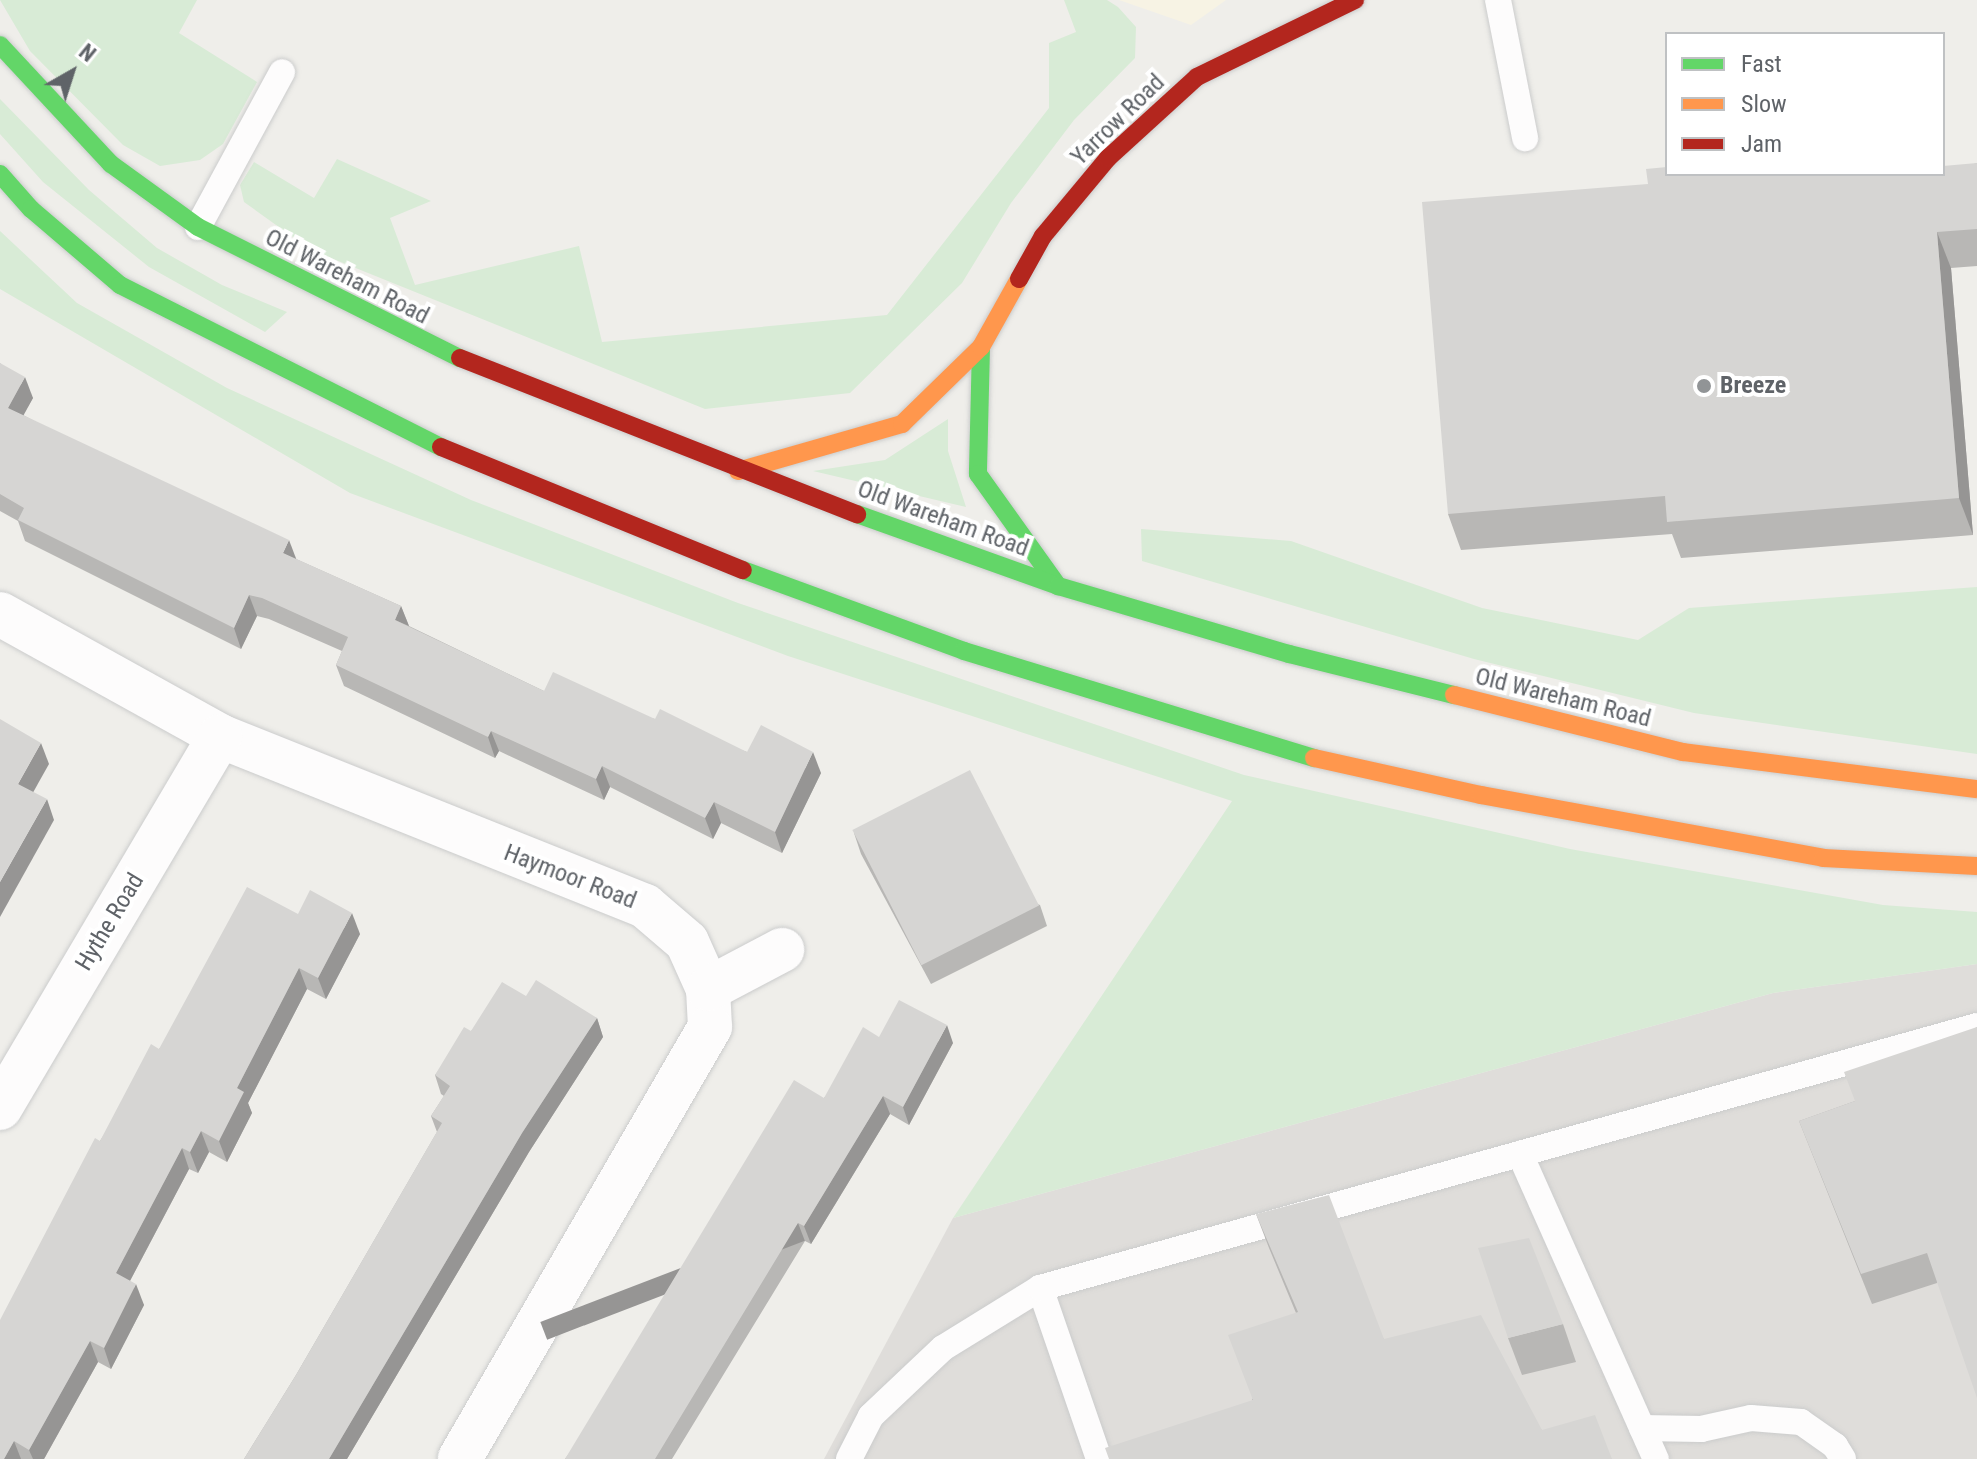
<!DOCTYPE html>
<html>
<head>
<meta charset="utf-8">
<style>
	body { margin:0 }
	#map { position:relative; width:1977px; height:1459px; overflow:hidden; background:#efeeea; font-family:"Roboto Condensed",sans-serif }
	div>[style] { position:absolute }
	.commercial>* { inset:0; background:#f7f3e4 }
	.industrial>* { inset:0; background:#dfddda }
	.green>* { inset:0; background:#d8ebd6 }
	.roads { filter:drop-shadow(0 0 2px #cbcccc) drop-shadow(0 0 2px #cbcccc) }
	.lane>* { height:26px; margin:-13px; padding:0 13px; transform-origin:13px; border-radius:13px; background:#fdfcfc }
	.street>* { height:44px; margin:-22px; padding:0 22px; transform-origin:22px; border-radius:22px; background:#fdfcfc }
	.fast>* { height:18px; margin:-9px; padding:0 9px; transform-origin:9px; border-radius:9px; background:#63d668 }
	.slow>* { height:18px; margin:-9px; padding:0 9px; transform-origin:9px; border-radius:9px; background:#ff974d }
	.jam>* { height:18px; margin:-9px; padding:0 9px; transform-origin:9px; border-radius:9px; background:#b3261e }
	.wall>* { inset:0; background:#b8b7b5 }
	.shaded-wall>* { inset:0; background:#969594; transform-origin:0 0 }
	.building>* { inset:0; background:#d6d5d3; transform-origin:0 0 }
	.dots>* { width:22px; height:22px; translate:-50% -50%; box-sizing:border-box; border:4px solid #fff; border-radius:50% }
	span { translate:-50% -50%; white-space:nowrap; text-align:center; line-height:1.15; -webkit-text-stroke:8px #fff; paint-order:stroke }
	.street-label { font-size:24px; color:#5f6368 }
	.poi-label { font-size:24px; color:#5f6368; font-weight:700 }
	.left { translate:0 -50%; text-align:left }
	.legend { position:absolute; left:1665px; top:32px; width:280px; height:144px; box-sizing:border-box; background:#fff; border:2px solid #bfc1c3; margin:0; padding:10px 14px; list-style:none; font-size:24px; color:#5f6368 }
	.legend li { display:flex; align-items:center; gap:16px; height:40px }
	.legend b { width:40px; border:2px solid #bfc1c3 }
	.north { position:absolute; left:32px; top:32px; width:80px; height:80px; -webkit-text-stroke:6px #fff; paint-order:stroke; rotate:39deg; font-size:22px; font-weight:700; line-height:32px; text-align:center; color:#5f6368 }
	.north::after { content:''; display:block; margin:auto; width:28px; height:36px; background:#5f6368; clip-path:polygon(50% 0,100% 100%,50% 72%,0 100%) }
</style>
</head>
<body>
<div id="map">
	<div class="commercial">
		<i style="clip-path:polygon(1119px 0,1226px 0,1191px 25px)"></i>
	</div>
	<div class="industrial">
		<i style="clip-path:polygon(1977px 964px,1977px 1459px,824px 1459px,953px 1218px,1773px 993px)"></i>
	</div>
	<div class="green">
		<i style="clip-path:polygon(0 0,197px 0,179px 33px,257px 82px,223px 144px,200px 160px,160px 166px,123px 145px,30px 51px)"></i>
		<i style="clip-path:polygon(1064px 0,1107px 0,1118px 7px,1136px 27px,1135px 58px,1074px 120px,1011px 203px,962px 283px,850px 393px,705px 409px,311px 250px,244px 202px,240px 185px,254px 162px,314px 198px,337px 159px,431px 201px,390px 218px,415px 285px,579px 246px,602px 342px,887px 315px,1049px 108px,1049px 43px,1076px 32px)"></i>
		<i style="clip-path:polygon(0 99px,89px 190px,157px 248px,222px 285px,287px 312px,265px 332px,149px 267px,43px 182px,0 134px)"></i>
		<i style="clip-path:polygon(0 231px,77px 303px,227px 388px,471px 500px,738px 603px,1244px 775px,1570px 849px,1883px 905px,1977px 912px,1977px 964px,1773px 993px,953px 1218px,1232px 801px,788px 656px,350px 493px,0 289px)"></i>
		<i style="clip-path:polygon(948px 419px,948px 451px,966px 507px,813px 471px,885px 460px)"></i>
		<i style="clip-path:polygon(1141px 529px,1291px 541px,1482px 608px,1638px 640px,1689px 608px,1977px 587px,1977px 754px,1694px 713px,1474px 659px,1142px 561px)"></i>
	</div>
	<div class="roads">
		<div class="lane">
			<i style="left:1498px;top:0;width:141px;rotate:78.9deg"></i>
			<i style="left:198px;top:227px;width:176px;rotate:-61.5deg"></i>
			<i style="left:1520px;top:1154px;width:334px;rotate:66deg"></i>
			<i style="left:1642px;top:1428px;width:59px;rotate:1deg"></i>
			<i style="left:1701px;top:1429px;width:51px;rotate:-12.4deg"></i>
			<i style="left:1751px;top:1418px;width:50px;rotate:4.6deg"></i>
			<i style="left:1801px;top:1422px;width:42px;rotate:35.2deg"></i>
			<i style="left:1835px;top:1446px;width:15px;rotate:58deg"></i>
			<i style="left:849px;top:1459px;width:48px;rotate:-62.9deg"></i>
			<i style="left:871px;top:1416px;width:99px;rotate:-43.4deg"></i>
			<i style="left:943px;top:1348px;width:114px;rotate:-31.7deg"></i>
			<i style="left:1099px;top:1459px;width:181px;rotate:-109deg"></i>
			<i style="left:1040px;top:1288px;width:973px;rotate:-15.62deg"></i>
		</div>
		<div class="street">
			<i style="left:0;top:614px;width:252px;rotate:29deg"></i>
			<i style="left:220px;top:736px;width:458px;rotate:21.8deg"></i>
			<i style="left:645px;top:906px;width:55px;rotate:40.6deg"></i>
			<i style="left:687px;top:942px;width:51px;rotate:65.9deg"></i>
			<i style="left:708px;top:989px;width:38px;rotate:87deg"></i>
			<i style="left:710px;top:1027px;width:499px;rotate:120.1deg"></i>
			<i style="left:708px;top:989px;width:84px;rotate:-27.8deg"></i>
			<i style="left:0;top:1108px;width:432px;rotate:-59.4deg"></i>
		</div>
		<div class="fast">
			<i style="left:0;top:45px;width:163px;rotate:47deg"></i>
			<i style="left:111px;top:164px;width:107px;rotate:35.9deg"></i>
			<i style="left:198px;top:227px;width:293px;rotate:26.6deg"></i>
			<i style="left:0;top:174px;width:47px;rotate:48.5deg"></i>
			<i style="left:31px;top:209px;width:117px;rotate:40.5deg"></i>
			<i style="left:120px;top:285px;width:360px;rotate:26.8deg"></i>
			<i style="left:981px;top:347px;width:127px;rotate:91.4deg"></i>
			<i style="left:978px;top:474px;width:138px;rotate:54.5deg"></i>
			<i style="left:857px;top:514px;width:214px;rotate:19.7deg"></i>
			<i style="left:1058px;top:586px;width:241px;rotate:16.4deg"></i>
			<i style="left:1289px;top:654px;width:170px;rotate:14deg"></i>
			<i style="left:743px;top:570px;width:235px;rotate:20.1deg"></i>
			<i style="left:964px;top:651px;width:366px;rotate:17deg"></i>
		</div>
		<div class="slow">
			<i style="left:738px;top:471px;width:171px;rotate:-16deg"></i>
			<i style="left:902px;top:424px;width:110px;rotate:-44.3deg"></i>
			<i style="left:981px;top:347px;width:78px;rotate:-60.8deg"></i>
			<i style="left:1454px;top:695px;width:236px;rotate:14deg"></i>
			<i style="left:1683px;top:752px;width:296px;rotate:7.2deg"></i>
			<i style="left:1314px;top:758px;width:171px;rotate:12.5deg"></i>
			<i style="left:1481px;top:795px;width:348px;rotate:10.4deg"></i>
			<i style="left:1823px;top:858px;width:154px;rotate:3deg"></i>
		</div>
		<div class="jam">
			<i style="left:1019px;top:279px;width:49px;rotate:-60.8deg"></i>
			<i style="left:1043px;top:236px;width:102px;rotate:-50.2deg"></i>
			<i style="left:1108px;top:158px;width:120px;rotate:-42.3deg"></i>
			<i style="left:1197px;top:77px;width:176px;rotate:-26deg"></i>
			<i style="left:460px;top:358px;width:427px;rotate:21.5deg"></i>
			<i style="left:441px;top:447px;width:326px;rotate:22.2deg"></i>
		</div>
	</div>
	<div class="wall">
		<i style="clip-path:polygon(1977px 163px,1977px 266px,1951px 268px,1973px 535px,1681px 558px,1672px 534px,1461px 550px,1448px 514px,1943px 174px)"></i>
		<i style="clip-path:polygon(0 363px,33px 398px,23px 415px,296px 559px,401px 606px,409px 626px,544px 691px,655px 719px,747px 752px,821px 773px,782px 853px,721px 823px,713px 839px,610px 787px,604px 800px,499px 751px,495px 758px,344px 686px,336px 665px,342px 651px,269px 619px,257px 616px,241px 649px,25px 541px,18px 521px,0 511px)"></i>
		<i style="clip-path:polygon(854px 833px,1040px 905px,1047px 926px,931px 984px,861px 854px)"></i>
		<i style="clip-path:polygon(298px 914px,360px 934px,326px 999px,307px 989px,248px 1103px,252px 1113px,227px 1162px,209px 1152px,198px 1173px,189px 1169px,130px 1281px,144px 1305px,111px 1369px,98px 1362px,44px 1459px,0 1459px,100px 1141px,159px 1049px)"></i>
		<i style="clip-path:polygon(526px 996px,597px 1018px,603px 1037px,529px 1152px,347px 1459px,244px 1459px,296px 1375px,437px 1132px,431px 1116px,444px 1096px,441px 1094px,435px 1075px,471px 1031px)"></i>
		<i style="clip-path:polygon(1977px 1027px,1937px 1283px,1872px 1304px,1799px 1121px,1855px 1101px)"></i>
		<i style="clip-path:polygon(879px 1037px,953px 1043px,909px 1125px,890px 1114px,811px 1244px,805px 1241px,672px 1459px,565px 1459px,824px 1098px)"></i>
		<i style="clip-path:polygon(1256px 1214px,1384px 1339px,1542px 1430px,1612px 1459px,1252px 1400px,1296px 1313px,1269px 1248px)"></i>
		<i style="clip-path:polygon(1563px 1324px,1576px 1362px,1522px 1375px,1508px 1338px)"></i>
	</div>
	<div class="shaded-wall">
		<i style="clip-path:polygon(1937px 232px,1951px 268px,1973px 535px,1959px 498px)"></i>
		<i style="clip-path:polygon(25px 377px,33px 398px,16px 429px,8px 408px)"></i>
		<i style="clip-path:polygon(289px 540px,297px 561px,283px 553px)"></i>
		<i style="clip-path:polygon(249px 595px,257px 616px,241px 649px,234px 628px)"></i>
		<i style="clip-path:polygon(401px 606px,409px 626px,395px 620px)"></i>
		<i style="clip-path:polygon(491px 731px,499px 751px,495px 758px,488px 737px)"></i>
		<i style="clip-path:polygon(41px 743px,49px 764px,26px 805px,18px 784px)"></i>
		<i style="clip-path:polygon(813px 752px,821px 773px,782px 853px,775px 832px)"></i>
		<i style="clip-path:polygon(602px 766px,610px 787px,604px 800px,596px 779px)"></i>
		<i style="clip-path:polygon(47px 799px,54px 820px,0 917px,0 882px)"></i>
		<i style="clip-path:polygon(714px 802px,721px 823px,713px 839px,705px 818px)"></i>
		<i style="clip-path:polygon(352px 913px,360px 934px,326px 999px,318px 978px)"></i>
		<i style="clip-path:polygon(299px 968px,307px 989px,248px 1103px,252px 1113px,227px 1162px,219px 1141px,237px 1088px)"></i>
		<i style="clip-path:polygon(597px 1018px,603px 1037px,529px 1152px,347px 1459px,329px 1459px,522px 1133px)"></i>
		<i style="clip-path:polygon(947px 1025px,953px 1043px,909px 1125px,903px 1107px)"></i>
		<i style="clip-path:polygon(883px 1096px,890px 1114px,811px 1244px,804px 1226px)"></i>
		<i style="clip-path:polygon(201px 1131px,209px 1152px,198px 1173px,190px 1152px)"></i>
		<i style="clip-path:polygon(182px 1148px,189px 1169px,123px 1294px,116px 1273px)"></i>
		<i style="left:798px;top:1223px;width:19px;height:276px;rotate:69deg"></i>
		<i style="clip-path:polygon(136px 1284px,144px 1305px,111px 1369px,104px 1348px)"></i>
		<i style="clip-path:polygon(90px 1341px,98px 1362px,44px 1459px,33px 1459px,29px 1450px)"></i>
		<i style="clip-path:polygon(14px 1441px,21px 1459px,4px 1459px)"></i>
	</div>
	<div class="building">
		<i style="clip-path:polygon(1977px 163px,1977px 229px,1937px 232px,1959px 498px,1667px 522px,1665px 496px,1448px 514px,1422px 202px,1648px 184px,1646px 169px,1667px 167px,1667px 174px,1943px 174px,1943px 166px)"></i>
		<i style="clip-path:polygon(0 363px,25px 377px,8px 408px,289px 540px,283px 553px,401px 606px,395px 620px,544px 691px,553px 672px,655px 719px,660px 709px,747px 752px,761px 725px,813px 752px,775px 832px,714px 802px,705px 818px,602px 766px,596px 779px,491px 731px,488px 737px,336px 665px,348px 637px,262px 598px,249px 595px,234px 628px,18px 520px,24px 508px,0 494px)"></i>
		<i style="clip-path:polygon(0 719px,41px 743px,18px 784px,47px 799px,0 882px)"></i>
		<i style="left:970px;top:770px;width:152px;height:132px;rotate:63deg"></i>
		<i style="clip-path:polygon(247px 887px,298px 914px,310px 890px,352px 913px,318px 978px,299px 968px,237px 1088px,244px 1092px,219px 1141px,201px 1131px,190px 1152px,182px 1148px,116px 1273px,136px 1284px,104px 1348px,90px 1341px,29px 1450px,14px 1441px,4px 1459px,0 1459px,0 1320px,95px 1138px,100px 1141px,151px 1044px,159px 1049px)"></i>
		<i style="clip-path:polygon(536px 980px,597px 1018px,522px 1133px,329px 1459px,244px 1459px,296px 1375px,442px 1123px,431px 1116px,450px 1086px,435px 1075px,464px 1027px,471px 1031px,502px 982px,526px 996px)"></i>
		<i style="clip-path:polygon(899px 1000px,947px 1025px,903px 1107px,883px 1096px,804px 1226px,798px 1223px,655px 1459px,565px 1459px,794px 1080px,824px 1098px,863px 1027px,879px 1037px)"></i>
		<i style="clip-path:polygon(1977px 1027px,1977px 1398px,1927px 1253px,1861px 1274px,1799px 1121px,1855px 1101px,1844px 1072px)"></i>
		<i style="clip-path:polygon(1329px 1195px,1384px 1339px,1481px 1315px,1542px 1430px,1595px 1415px,1612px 1459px,1109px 1459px,1105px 1448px,1253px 1400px,1228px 1335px,1298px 1312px,1256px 1214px)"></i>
		<i style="clip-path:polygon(1529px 1238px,1563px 1324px,1508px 1338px,1478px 1248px)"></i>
	</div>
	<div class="dots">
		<i style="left:1704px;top:386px;background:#919496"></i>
	</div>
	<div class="street-label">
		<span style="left:1118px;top:120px;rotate:-44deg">Yarrow Road</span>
		<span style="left:347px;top:277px;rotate:27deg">Old Wareham Road</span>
		<span style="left:943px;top:519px;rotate:20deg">Old Wareham Road</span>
		<span style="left:1563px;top:698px;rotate:14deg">Old Wareham Road</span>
		<span style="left:570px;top:877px;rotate:21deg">Haymoor Road</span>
		<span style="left:110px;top:922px;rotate:-59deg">Hythe Road</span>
	</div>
	<div class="poi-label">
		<span class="left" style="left:1720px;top:386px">Breeze</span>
	</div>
	<ul class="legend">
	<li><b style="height:10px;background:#63d668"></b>Fast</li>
	<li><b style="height:10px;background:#ff974d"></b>Slow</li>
	<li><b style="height:10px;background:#b3261e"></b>Jam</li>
	</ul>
	<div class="north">N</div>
</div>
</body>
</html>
